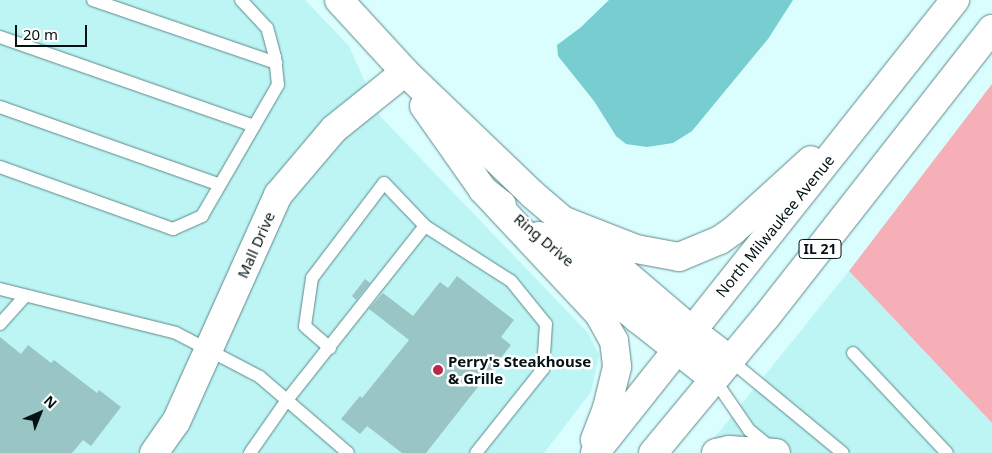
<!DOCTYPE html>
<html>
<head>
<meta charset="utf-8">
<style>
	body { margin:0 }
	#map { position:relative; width:992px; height:453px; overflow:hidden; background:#dafdfe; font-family:"Noto Sans",sans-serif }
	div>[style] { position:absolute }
	.built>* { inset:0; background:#bdf5f5 }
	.forest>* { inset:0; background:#f6afb6 }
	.water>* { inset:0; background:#77cdcf }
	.building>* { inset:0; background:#99c5c5 }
	.roads { filter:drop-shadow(0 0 1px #5e8788) drop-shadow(0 0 1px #5e8788) }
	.lane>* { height:12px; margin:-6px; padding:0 6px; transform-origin:6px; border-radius:6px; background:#fff }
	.secondary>* { height:28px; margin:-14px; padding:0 14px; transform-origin:14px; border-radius:14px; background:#fff }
	.primary>* { height:28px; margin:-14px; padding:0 14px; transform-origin:14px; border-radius:14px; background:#fff }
	.dots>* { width:14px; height:14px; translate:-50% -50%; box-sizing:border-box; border:2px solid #fff; border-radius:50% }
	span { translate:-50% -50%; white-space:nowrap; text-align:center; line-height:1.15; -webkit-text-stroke:5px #fff; paint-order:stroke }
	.shield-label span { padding:1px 4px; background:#fff; border:1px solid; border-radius:4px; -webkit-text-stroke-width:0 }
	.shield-label { font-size:14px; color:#031213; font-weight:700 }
	.street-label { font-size:15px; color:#031213 }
	.poi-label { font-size:15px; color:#031213; font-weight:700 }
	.left { translate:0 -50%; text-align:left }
	.north { position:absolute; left:15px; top:388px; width:50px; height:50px; -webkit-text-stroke:4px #fff; paint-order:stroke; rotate:44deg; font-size:14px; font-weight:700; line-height:20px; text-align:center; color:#031213 }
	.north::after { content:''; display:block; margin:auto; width:18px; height:22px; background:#031213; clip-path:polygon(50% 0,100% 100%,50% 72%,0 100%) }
	.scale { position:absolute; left:15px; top:25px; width:72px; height:22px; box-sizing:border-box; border:2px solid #031213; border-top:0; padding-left:6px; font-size:15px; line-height:18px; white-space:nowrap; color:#031213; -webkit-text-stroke:4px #fff; paint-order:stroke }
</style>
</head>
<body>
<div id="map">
	<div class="built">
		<i style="clip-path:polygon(0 0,305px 0,349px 46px,380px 116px,588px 333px,599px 355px,591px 392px,544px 453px,0 453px)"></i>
		<i style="clip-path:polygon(849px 271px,992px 423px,992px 453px,702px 453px)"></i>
	</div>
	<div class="forest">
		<i style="clip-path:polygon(992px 84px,992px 423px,849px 271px)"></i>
	</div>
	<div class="water">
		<i style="clip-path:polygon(609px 0,793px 0,768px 39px,692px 131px,673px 143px,647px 147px,626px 144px,616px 136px,594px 101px,558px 56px,557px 45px,580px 28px)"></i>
	</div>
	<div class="building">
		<i style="clip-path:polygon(457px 276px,514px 320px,501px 337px,511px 345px,426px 453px,402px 453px,367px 426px,360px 434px,341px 419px,360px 396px,362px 398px,409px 340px,369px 309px,383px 293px,413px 316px,440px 282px,448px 288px)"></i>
		<i style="clip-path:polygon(365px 279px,370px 283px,356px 300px,352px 296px)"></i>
		<i style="clip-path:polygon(0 337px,21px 354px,28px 345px,51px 363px,54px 360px,97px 393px,99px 390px,121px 407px,91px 446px,83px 440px,72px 453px,0 453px)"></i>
	</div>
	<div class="roads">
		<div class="lane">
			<i style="left:93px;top:0;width:194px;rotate:19deg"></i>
			<i style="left:0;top:37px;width:269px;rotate:19.3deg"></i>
			<i style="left:0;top:107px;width:233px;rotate:19.5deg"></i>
			<i style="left:0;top:167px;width:184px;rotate:19.7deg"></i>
			<i style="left:173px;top:229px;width:32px;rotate:-24deg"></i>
			<i style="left:202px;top:216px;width:151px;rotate:-59.9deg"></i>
			<i style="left:278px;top:85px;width:28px;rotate:-96deg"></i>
			<i style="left:275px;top:57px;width:30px;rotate:-105deg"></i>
			<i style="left:267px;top:28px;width:38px;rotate:-133deg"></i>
			<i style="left:0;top:289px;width:181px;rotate:14deg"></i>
			<i style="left:176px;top:333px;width:95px;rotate:27.6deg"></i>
			<i style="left:260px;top:377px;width:116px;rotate:40.8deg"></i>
			<i style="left:0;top:324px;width:38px;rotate:-48deg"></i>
			<i style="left:330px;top:348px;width:33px;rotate:-139deg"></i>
			<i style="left:305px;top:326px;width:49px;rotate:-81.7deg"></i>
			<i style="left:312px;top:278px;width:119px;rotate:-52.8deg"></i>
			<i style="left:384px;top:183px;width:59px;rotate:46.4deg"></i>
			<i style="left:425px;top:226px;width:102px;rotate:32.6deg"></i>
			<i style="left:511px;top:281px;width:55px;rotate:50.9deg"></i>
			<i style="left:546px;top:324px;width:45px;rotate:93.8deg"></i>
			<i style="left:543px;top:369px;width:107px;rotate:128.6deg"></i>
			<i style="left:853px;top:353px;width:137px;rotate:46.8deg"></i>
			<i style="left:730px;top:360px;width:146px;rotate:39.5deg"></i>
			<i style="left:714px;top:379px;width:62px;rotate:55.5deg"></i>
			<i style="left:749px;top:430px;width:28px;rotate:39deg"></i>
			<i style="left:250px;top:453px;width:65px;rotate:-55.1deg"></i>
			<i style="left:287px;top:400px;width:222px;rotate:-51.6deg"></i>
		</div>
		<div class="secondary">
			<i style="left:339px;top:0;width:98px;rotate:47.5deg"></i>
			<i style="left:405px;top:72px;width:176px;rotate:43.8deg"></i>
			<i style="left:532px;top:194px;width:209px;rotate:40.5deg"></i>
			<i style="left:691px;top:330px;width:49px;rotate:37.6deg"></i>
			<i style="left:424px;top:106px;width:103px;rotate:54.9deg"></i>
			<i style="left:483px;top:190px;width:24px;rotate:38deg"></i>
			<i style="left:539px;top:236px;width:129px;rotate:40deg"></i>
			<i style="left:638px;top:319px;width:97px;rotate:38.3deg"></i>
			<i style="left:154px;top:453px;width:38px;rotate:-55deg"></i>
			<i style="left:176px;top:422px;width:249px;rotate:-65.8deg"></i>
			<i style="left:278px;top:195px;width:87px;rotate:-49.7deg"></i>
			<i style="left:334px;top:129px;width:91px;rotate:-38.8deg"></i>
		</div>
		<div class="primary">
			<i style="left:483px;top:190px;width:170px;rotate:46.9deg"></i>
			<i style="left:599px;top:314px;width:31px;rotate:61deg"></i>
			<i style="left:614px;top:341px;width:26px;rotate:83deg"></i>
			<i style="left:617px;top:367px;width:42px;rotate:103.7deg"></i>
			<i style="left:607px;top:408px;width:34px;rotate:111deg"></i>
			<i style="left:562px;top:220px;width:79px;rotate:21.4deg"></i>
			<i style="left:636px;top:249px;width:44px;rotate:10.5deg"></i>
			<i style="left:679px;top:257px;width:44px;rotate:-22.5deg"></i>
			<i style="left:720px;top:240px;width:16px;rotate:-35deg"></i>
			<i style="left:733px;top:231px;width:105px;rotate:-42.3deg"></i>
			<i style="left:595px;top:453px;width:579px;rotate:-51.53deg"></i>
			<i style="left:653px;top:453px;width:177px;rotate:-50.3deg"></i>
			<i style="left:766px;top:317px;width:366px;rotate:-51.9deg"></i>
			<i style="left:716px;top:453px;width:13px;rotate:-13deg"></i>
			<i style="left:729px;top:450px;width:47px;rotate:3.7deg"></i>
		</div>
	</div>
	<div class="dots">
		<i style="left:438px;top:370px;background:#ba294c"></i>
	</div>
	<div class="shield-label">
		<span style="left:820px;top:249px">IL 21</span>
	</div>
	<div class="street-label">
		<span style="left:775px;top:226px;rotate:-51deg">North Milwaukee Avenue</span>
		<span style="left:544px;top:240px;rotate:40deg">Ring Drive</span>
		<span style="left:256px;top:245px;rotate:-66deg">Mall Drive</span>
	</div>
	<div class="poi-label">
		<span class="left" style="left:448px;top:370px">Perry's Steakhouse<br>&amp; Grille</span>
	</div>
	<div class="north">N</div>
	<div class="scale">20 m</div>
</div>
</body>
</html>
